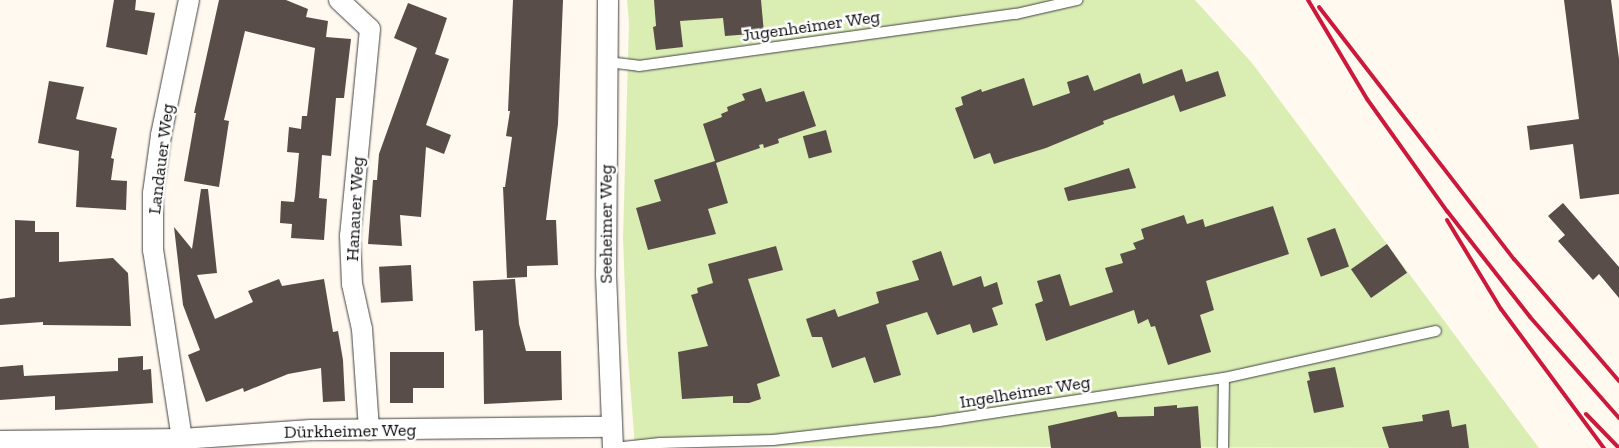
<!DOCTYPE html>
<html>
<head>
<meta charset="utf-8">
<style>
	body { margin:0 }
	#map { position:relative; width:1619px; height:448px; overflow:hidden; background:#fff9ef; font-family:"Zilla Slab",serif }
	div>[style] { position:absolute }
	.green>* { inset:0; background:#daeeb4 }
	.building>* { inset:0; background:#584d49; transform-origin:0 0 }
	.roads { filter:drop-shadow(0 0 1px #414141) drop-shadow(0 0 1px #414141) }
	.lane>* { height:10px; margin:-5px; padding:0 5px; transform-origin:5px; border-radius:5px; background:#fff }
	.street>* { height:20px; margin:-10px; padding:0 10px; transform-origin:10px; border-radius:10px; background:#fff }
	.rail>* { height:4px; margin:-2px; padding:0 2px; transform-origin:2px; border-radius:2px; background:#cc183b }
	span { translate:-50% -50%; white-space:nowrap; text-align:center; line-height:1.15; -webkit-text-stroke:5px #fff; paint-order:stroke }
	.street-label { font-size:18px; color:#0e0e0e }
</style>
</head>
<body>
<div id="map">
	<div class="green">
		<i style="clip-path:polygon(627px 0,1195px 0,1252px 63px,1539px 448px,635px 446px,627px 345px,623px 238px,629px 22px)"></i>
	</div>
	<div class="building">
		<i style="clip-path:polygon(114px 0,136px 0,135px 10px,155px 13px,147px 55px,106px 47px)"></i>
		<i style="clip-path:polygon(219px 0,286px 0,308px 9px,306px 17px,328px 21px,326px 37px,351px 39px,344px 98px,336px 98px,331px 156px,322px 155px,319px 198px,327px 199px,324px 240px,291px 238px,292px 224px,280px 223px,281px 201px,294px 202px,295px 196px,299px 153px,287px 152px,289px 127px,301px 129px,302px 116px,307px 116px,315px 48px,245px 31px,224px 120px,229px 121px,219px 187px,184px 181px,196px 113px,194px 113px)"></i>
		<i style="clip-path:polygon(513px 0,563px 0,558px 124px,546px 220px,556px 220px,558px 265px,527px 266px,527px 277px,507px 278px,503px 187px,505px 187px,512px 137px,506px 136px,510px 111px,508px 111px)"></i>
		<i style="clip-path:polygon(654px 0,761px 0,764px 33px,725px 36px,723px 18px,680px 21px,683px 47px,656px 50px,653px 27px,656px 26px)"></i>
		<i style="clip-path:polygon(1564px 0,1611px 0,1619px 59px,1619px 194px,1580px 199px,1573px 144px,1530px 150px,1527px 126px,1579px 119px)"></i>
		<i style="clip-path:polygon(408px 3px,447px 18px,435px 54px,449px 59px,426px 125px,451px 135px,444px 154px,426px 147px,421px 217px,400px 215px,402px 246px,368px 244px,373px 180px,377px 180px,379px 154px,417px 48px,394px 38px)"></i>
		<i style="clip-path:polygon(1182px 69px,1186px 82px,1218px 71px,1226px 96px,1180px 112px,1174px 95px,1103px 121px,1104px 124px,1046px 148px,994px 164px,990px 153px,974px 159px,955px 108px,963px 105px,961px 97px,981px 89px,982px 92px,1024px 78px,1033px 106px,1070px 93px,1067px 82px,1088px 75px,1094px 91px,1140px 73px,1143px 84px)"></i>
		<i style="clip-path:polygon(49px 81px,84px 87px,76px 119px,117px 128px,111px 158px,114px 159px,111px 180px,127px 181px,126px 210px,76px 207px,79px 151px,38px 143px)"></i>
		<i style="clip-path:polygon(761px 88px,766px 102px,804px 91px,816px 126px,778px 139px,779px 143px,764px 148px,763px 144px,759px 145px,760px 148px,716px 163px,728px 203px,708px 209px,716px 234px,648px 250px,636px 208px,661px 201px,654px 180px,715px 161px,703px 124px,722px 117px,721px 114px,728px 111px,727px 107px,745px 100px,742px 94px)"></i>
		<i style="left:826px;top:130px;width:23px;height:24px;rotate:75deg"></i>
		<i style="clip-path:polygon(1129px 168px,1136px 188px,1068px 201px,1064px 188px)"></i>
		<i style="clip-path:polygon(201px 189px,208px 189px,217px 273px,197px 275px,215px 319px,253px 302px,248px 291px,279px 279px,282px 286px,324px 279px,333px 332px,338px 331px,343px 360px,345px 401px,323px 402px,321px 368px,288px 374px,244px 392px,243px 388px,206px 402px,188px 355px,200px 350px,183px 305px,174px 227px,192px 249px)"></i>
		<i style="clip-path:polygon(1563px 203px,1619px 267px,1619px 298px,1599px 274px,1593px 280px,1558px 241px,1565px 235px,1548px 216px)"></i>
		<i style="clip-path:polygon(1273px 206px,1289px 254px,1206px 281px,1214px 310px,1200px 315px,1211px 352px,1168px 365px,1155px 326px,1151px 327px,1148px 319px,1138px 324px,1134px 310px,1046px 341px,1035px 304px,1043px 301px,1037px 281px,1060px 274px,1070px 306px,1113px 292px,1105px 268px,1123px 263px,1120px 254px,1136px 249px,1133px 243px,1144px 239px,1141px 229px,1184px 215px,1187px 224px,1203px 219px,1205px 227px)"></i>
		<i style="clip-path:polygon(15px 220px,35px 221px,35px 232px,59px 232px,59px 262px,113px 258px,128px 273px,131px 326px,43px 325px,43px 322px,0 325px,0 299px,15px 297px)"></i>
		<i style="left:1335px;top:228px;width:41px;height:30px;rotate:70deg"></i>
		<i style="left:1387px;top:244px;width:35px;height:44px;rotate:55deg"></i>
		<i style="clip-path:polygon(776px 246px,783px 270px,748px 279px,780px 376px,757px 384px,761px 399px,749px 403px,733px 403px,733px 396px,682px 399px,678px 352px,708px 346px,691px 295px,698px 293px,697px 288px,713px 283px,708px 264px)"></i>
		<i style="clip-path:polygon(941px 251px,953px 286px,981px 276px,984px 287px,997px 282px,1003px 304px,992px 308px,998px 325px,973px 333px,970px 324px,937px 335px,927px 312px,886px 325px,901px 375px,874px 383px,865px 357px,832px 368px,822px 337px,812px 337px,806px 319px,835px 309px,838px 317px,879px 303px,876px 292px,919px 280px,912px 261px)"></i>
		<i style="left:411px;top:265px;width:36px;height:32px;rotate:87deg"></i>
		<i style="clip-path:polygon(515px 279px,519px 324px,526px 351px,561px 351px,562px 400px,484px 404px,483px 330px,475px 331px,473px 281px)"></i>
		<i style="clip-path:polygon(390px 352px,444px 352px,444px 388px,413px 388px,413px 403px,390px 403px)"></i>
		<i style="clip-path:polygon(143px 356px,143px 370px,151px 369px,153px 403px,55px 410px,55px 396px,0 400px,0 367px,23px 365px,24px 376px,118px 371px,118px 358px)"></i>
		<i style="clip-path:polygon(1335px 367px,1344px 407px,1314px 413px,1307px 381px,1310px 380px,1308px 372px)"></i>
		<i style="clip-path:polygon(1177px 405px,1177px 408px,1198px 406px,1201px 448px,1051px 448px,1048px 426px,1116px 411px,1118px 417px,1154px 416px,1154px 407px)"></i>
		<i style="clip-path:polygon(1449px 410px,1452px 427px,1466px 424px,1469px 448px,1389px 448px,1382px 427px,1423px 421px,1422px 415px)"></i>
	</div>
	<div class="roads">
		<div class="lane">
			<i style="left:608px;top:62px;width:31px;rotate:7deg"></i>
			<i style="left:639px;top:66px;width:381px;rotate:-7.9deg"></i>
			<i style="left:1016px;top:14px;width:63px;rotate:-12.9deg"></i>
			<i style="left:614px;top:448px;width:46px;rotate:-6.2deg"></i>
			<i style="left:660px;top:443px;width:113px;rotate:-1.5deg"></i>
			<i style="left:773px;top:440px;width:167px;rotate:-6.5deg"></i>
			<i style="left:939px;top:421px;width:288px;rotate:-8.6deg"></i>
			<i style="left:1224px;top:378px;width:217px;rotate:-12.5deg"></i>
			<i style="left:1223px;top:448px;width:70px;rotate:-89.2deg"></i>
		</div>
		<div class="street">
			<i style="left:339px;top:0;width:42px;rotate:43.1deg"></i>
			<i style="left:370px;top:29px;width:208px;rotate:95.5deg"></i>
			<i style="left:350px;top:236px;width:48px;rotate:87.6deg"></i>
			<i style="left:352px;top:284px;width:46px;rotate:77.5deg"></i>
			<i style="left:362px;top:329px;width:101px;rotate:86deg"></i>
			<i style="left:608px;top:0;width:274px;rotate:90.4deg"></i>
			<i style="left:606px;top:274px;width:174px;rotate:87.7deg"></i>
			<i style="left:182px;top:439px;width:191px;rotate:-98.7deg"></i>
			<i style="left:153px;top:250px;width:57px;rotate:-90deg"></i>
			<i style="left:153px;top:193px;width:59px;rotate:-82.1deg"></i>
			<i style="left:161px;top:135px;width:138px;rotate:-78.3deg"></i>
			<i style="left:0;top:441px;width:182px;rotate:-0.6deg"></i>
			<i style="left:182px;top:439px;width:129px;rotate:-4deg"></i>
			<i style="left:311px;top:430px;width:300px;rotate:-0.6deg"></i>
		</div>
	</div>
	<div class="rail">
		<i style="left:1308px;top:0;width:115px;rotate:59.2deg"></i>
		<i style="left:1367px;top:99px;width:138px;rotate:54.5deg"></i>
		<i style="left:1447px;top:211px;width:135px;rotate:51.9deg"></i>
		<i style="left:1530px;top:317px;width:135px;rotate:48.6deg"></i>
		<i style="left:1319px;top:7px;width:319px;rotate:52.3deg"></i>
		<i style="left:1514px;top:259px;width:161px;rotate:49.3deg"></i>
		<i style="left:1447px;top:220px;width:104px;rotate:58.8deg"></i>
		<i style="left:1501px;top:309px;width:173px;rotate:53.5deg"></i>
		<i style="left:1586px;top:414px;width:47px;rotate:45.9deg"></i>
	</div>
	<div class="street-label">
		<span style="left:811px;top:26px;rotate:-8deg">Jugenheimer Weg</span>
		<span style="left:161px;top:159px;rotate:-83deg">Landauer Weg</span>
		<span style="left:355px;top:209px;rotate:-87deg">Hanauer Weg</span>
		<span style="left:606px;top:224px;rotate:-90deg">Seeheimer Weg</span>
		<span style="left:1025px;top:392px;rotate:-9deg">Ingelheimer Weg</span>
		<span style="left:350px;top:431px;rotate:-1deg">Dürkheimer Weg</span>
	</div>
</div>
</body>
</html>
